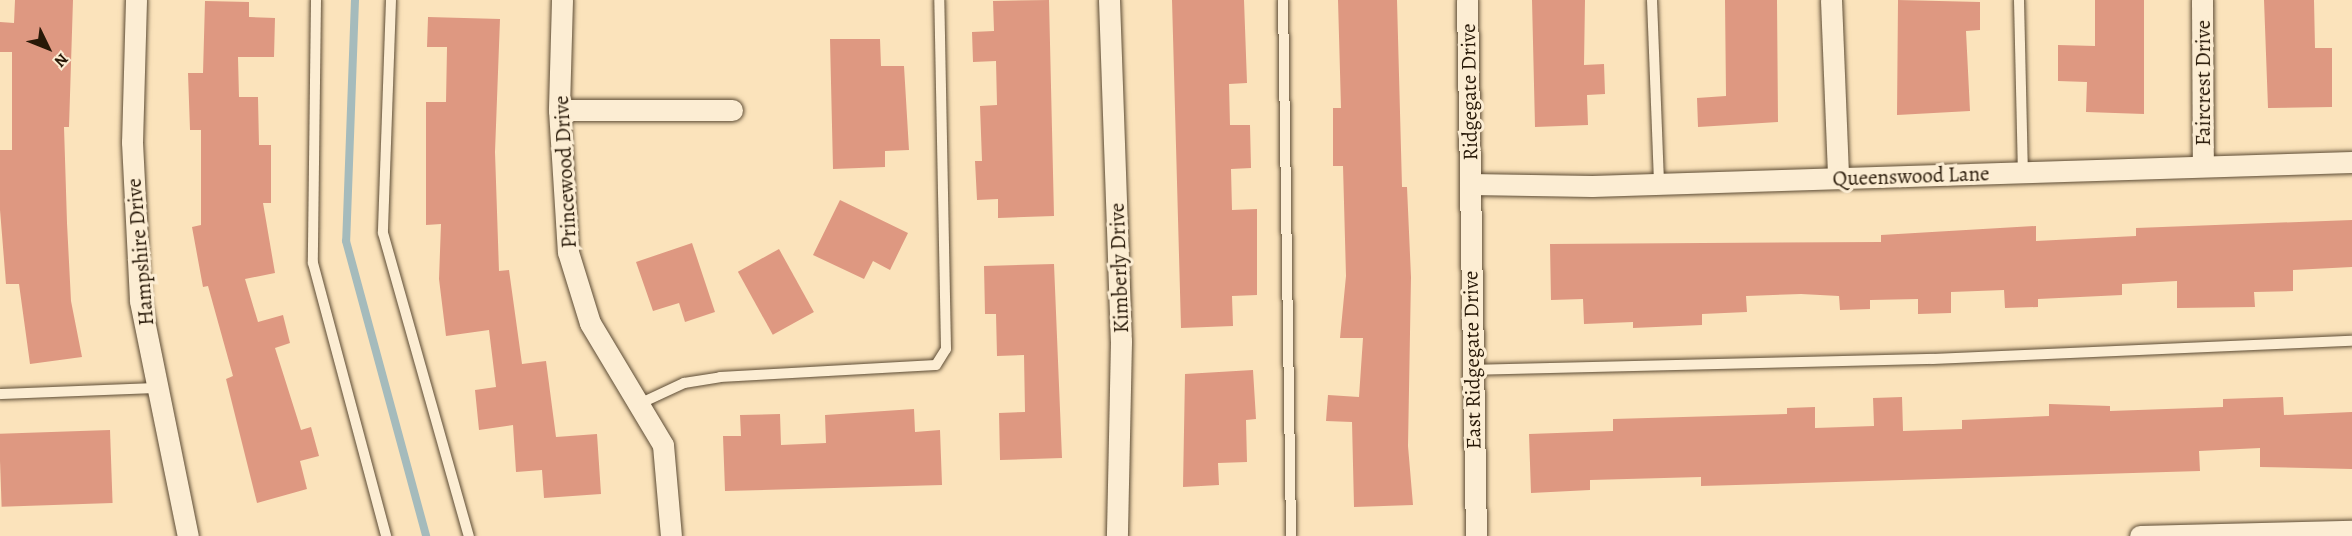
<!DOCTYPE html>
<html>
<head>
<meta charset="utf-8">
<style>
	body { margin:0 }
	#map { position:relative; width:2352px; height:536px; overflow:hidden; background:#fbe3bb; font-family:Alegreya,serif }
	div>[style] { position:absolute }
	.stream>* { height:8px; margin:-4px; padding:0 4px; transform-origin:4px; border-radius:4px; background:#a5bbbc }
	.building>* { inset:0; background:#de9881; transform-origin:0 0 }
	.roads { filter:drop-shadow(0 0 2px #5d4c35) drop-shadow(0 0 2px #5d4c35) }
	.lane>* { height:10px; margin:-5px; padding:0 5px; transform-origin:5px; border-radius:5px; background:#fcedd3 }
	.street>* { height:21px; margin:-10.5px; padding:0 10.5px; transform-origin:10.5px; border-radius:10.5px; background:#fcedd3 }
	span { translate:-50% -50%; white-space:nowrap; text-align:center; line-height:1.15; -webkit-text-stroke:6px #fcedd3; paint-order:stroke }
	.street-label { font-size:21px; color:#281908 }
	.north { position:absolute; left:18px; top:18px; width:60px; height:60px; -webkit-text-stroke:4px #fcedd3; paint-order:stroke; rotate:133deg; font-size:16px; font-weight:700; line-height:24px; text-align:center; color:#281908 }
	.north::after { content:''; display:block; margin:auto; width:21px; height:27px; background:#281908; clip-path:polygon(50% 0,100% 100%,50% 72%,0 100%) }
</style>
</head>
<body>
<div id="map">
	<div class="stream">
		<i style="left:355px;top:0;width:241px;rotate:92.1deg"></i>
		<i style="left:346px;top:241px;width:306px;rotate:74.8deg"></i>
	</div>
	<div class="building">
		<i style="clip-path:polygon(15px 0,73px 0,69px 127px,64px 127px,67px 223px,71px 301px,82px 357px,30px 364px,19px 284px,6px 284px,0 210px,0 150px,12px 150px,12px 52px,0 52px,0 22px,14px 23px)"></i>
		<i style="clip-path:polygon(1049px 0,1054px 216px,998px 218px,998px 199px,977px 200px,975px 161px,982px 161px,980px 106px,997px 105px,996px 61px,973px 62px,972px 32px,994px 31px,993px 1px)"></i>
		<i style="clip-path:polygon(1172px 0,1244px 0,1247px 83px,1229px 84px,1230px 125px,1250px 125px,1251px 168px,1231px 169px,1232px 210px,1257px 209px,1257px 295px,1232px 296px,1233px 326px,1181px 328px)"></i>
		<i style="clip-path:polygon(1338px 0,1397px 0,1402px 187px,1407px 187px,1411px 277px,1408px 446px,1413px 505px,1354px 507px,1352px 422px,1326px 421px,1328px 395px,1359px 397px,1363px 338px,1340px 338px,1346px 276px,1343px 166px,1333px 166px,1333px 108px,1341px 108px)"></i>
		<i style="clip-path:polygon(1532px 0,1585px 0,1584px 65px,1604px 64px,1605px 94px,1587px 95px,1588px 125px,1535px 127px)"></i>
		<i style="clip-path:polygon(1725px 0,1777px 0,1778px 122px,1698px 127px,1697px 98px,1726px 96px)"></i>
		<i style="clip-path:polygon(1898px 0,1980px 2px,1980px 30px,1966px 31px,1970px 111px,1897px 115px)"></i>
		<i style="clip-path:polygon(2095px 0,2144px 0,2144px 114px,2086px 112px,2087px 82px,2058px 81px,2058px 45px,2095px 46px)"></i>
		<i style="clip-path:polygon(2264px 0,2314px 0,2315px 48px,2332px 48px,2332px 107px,2268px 108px)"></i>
		<i style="clip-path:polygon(205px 1px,249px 2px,249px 17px,275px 18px,274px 57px,238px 57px,239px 97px,258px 97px,259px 145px,271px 145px,271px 203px,263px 203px,275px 273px,245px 279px,258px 322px,283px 315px,290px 343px,275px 348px,301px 430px,311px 427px,319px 456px,300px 461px,307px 489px,257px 503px,226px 379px,233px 376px,208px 286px,203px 287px,192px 227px,201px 225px,201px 130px,190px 130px,188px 73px,203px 73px)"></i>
		<i style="clip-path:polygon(428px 17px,500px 19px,495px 152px,499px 271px,509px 270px,522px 364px,546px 361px,556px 437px,597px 434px,601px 494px,544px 498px,542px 470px,516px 472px,513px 425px,479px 430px,475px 390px,496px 387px,489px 330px,446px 336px,439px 279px,441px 224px,426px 225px,426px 102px,446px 102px,447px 47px,427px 47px)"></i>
		<i style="clip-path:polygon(830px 39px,880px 39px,881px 66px,904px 66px,909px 150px,885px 151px,885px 167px,833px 169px)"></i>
		<i style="clip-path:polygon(840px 200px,908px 233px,890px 270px,873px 261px,864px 279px,813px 255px)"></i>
		<i style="clip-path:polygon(2352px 220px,2352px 267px,2293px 270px,2293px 291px,2254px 292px,2255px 307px,2177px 308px,2177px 281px,2122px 284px,2122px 295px,2038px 299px,2038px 307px,2005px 308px,2004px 290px,1951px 292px,1951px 313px,1918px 314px,1918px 299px,1870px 300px,1870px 309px,1840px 310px,1839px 296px,1801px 294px,1746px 296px,1747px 312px,1702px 314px,1702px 325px,1633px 328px,1633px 322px,1584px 324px,1583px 299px,1551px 300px,1550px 244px,1881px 242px,1881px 235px,2036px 226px,2036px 241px,2136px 236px,2136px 228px)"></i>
		<i style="clip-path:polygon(692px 243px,715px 312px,685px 322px,679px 303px,653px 311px,636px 262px)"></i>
		<i style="left:779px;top:249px;width:72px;height:47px;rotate:61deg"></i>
		<i style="clip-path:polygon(1054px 264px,1062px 458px,1000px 460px,999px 413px,1025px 412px,1024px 355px,997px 356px,996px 314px,985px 314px,984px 266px)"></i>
		<i style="clip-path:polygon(1253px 370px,1256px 419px,1246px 420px,1247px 462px,1218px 463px,1219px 485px,1183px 487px,1185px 374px)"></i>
		<i style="clip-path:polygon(1902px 397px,1903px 431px,1962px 429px,1962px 420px,2049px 416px,2049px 404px,2110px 406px,2110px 411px,2223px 407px,2223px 399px,2283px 397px,2284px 415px,2352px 412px,2352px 469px,2260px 467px,2260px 448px,2199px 451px,2200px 471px,1701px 486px,1701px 477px,1590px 480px,1590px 490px,1531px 493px,1529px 434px,1613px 431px,1613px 419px,1787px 414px,1787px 408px,1815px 407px,1815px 428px,1874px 426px,1873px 398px)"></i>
		<i style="clip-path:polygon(914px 409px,915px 432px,940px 430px,942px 485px,725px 491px,723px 436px,741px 436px,740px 415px,780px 414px,781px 445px,826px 443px,825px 415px)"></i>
		<i style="left:110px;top:430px;width:73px;height:111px;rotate:88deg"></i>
	</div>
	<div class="roads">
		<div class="lane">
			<i style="left:316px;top:0;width:263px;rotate:90.7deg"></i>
			<i style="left:313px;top:263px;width:283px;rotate:75deg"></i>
			<i style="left:391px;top:0;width:233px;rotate:92deg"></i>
			<i style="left:383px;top:233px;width:315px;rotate:74.2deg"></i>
			<i style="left:1283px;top:0;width:536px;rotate:89.14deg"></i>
			<i style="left:1652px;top:0;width:184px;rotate:87.8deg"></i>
			<i style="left:2019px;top:0;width:172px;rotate:88.7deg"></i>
			<i style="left:1472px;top:370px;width:460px;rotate:-1.4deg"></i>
			<i style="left:1932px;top:359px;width:420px;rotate:-2.5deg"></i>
			<i style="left:0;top:394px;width:157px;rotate:-2.2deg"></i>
			<i style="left:639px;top:404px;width:50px;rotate:-25deg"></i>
			<i style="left:684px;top:383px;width:36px;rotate:-9deg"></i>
			<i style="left:720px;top:377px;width:216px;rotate:-3.2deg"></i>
			<i style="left:936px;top:365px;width:19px;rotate:-58deg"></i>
			<i style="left:946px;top:349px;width:349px;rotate:-91.1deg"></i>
		</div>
		<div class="street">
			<i style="left:136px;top:0;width:142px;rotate:91.6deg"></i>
			<i style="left:132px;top:142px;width:159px;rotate:87.1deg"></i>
			<i style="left:140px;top:301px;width:240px;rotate:78.5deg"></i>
			<i style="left:562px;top:0;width:110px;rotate:91.6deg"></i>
			<i style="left:559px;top:110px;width:142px;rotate:86.4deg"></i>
			<i style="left:568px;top:252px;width:74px;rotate:72.8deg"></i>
			<i style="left:590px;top:323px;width:142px;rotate:59.1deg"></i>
			<i style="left:663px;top:445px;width:91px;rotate:85deg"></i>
			<i style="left:1109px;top:0;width:341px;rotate:88deg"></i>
			<i style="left:1121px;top:341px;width:195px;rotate:91.2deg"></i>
			<i style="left:1467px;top:0;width:536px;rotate:89.04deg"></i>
			<i style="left:1831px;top:0;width:178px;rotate:87.7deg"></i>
			<i style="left:2202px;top:0;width:166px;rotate:89.7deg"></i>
			<i style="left:559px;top:110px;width:173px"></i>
			<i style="left:1470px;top:184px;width:122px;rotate:0.9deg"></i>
			<i style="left:1592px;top:186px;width:760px;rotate:-1.81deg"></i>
			<i style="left:2140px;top:536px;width:212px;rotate:-1.4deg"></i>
		</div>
	</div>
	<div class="street-label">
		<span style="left:2203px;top:83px;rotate:-90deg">Faircrest Drive</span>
		<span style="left:1469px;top:92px;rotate:-91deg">Ridgegate Drive</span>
		<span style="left:565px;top:172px;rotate:-93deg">Princewood Drive</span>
		<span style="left:1911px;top:176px;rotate:-2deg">Queenswood Lane</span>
		<span style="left:140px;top:252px;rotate:-95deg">Hampshire Drive</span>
		<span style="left:1119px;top:268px;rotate:-92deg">Kimberly Drive</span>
		<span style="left:1472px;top:360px;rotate:-91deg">East Ridgegate Drive</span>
	</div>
	<div class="north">N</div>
</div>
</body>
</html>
